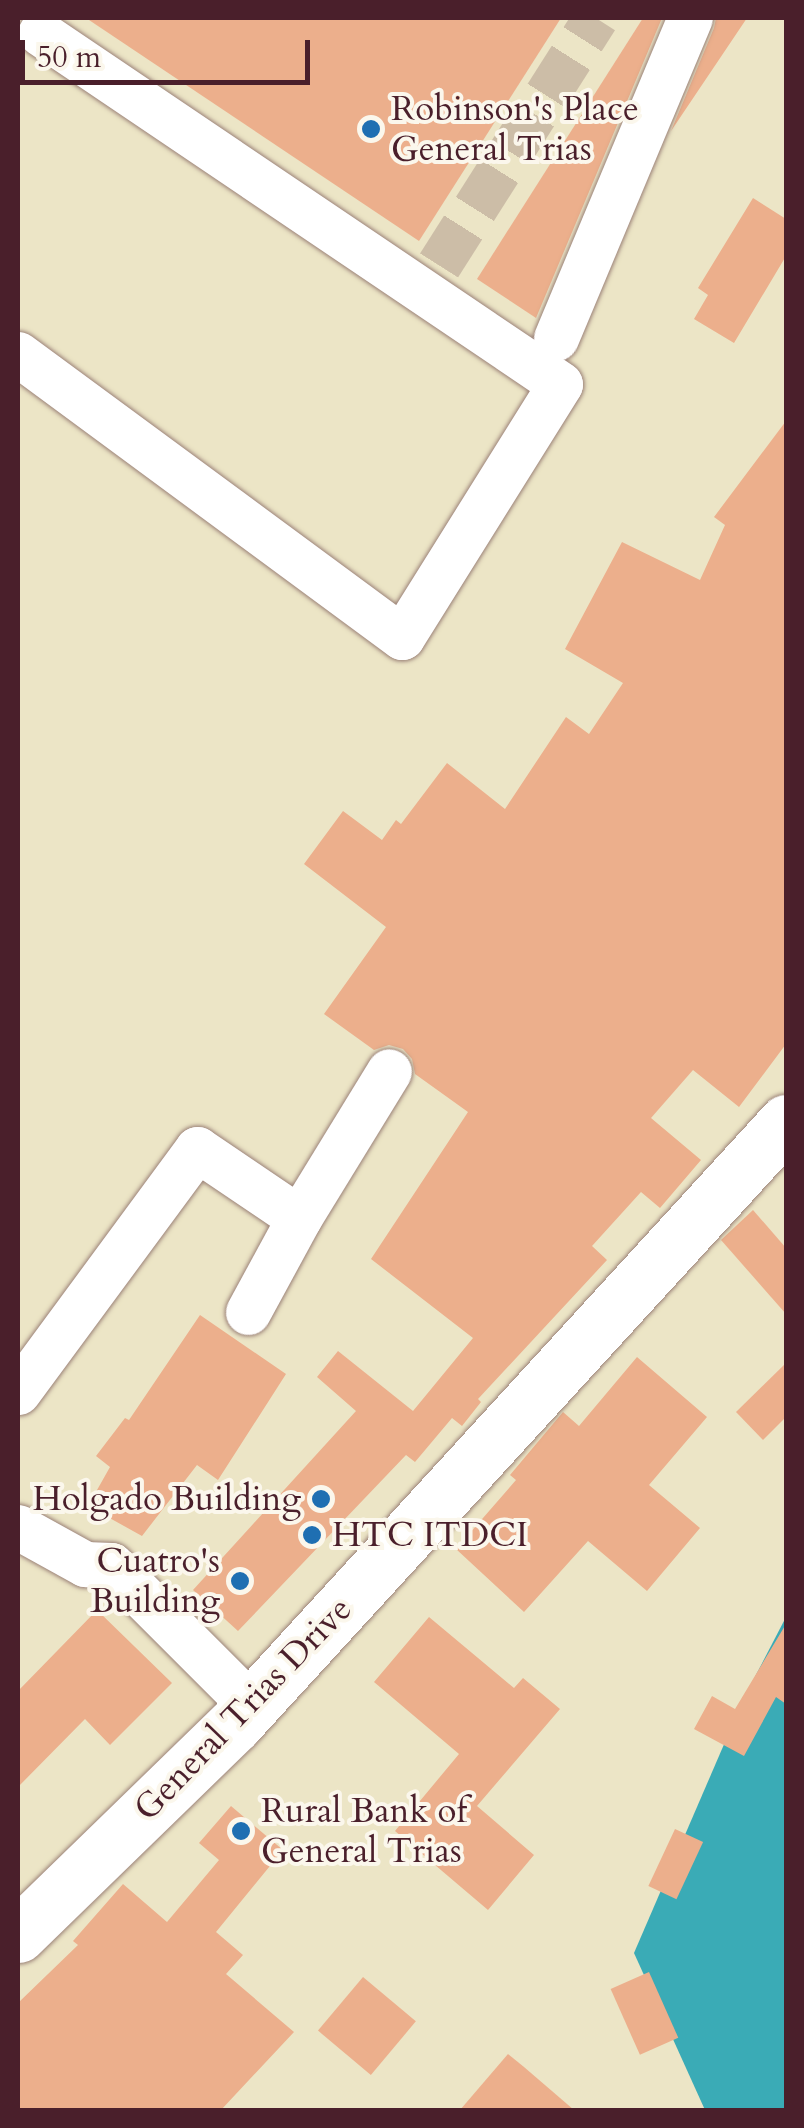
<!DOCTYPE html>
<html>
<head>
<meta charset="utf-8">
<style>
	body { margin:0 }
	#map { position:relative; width:804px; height:2128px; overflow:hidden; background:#ece5c6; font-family:Cardo,serif }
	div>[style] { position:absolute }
	.water>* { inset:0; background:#3aabb6 }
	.building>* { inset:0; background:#ecaf8c; transform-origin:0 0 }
	.minor-tunnel>* { height:45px; margin-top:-22.5px; transform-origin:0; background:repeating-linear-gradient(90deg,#ccbda7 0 45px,transparent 0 67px) }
	.roads { filter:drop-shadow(0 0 2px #9b8278) drop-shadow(0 0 2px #9b8278) }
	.minor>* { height:45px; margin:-22.5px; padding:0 22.5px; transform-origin:22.5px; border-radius:22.5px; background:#fff }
	.major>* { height:55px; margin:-27.5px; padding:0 27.5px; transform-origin:27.5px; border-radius:27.5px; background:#fff }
	.dots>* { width:28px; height:28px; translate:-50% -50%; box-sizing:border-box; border:5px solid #fbf7ec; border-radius:50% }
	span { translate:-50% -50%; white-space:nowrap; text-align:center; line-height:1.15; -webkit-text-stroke:8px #fbf7ec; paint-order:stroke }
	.poi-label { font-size:35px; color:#4a1f2b }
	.left { translate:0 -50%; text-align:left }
	.right { translate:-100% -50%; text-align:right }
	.street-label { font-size:35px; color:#4a1f2b }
	.frame { position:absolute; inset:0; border:20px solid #4a1f2b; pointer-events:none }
	.scale { position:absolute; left:20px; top:40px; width:290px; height:45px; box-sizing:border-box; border:5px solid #4a1f2b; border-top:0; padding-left:12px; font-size:30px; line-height:35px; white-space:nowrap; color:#4a1f2b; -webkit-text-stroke:8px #fbf7ec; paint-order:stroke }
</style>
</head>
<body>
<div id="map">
	<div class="water">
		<i style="clip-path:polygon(786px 1617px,786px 2110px,705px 2110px,634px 1953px,744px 1698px)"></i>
	</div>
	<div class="building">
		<i style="clip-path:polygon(86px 18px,561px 18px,419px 241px)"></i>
		<i style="clip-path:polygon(643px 18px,662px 18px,536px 318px,477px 279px)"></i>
		<i style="clip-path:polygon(716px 18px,747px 18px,671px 131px,714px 28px)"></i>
		<i style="clip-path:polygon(753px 198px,786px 219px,786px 256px,734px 343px,694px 319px,708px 295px,698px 288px)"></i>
		<i style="clip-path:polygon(786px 421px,786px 1044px,739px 1107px,693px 1070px,651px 1118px,701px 1160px,660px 1208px,641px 1192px,592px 1246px,607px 1260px,478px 1399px,481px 1402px,462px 1426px,452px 1418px,415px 1462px,406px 1455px,238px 1631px,193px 1590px,356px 1411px,317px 1377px,338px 1351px,413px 1411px,473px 1338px,371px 1259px,468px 1112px,415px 1074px,412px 1059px,403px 1049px,389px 1045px,374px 1050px,324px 1014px,386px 927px,304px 864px,343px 811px,382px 840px,396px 820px,401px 824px,447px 763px,505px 809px,566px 717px,589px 734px,623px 683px,565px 649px,622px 542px,700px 580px,725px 525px,714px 517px)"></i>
		<i style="clip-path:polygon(753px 1210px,786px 1248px,786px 1314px,721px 1240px)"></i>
		<i style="clip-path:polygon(200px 1315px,286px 1374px,218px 1480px,197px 1465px,142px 1536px,88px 1506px,110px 1467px,96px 1456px,125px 1418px,129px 1420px)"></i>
		<i style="clip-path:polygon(637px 1357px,707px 1417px,649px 1485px,700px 1528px,647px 1591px,588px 1541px,524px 1612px,456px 1549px,516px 1480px,510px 1475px,563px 1412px,579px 1426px)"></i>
		<i style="clip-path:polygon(786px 1363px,786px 1417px,763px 1440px,736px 1412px)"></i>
		<i style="clip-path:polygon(97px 1610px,172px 1683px,110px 1745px,85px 1719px,18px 1787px,18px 1691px)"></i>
		<i style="clip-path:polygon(429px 1617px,514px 1688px,523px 1678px,560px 1709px,477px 1806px,534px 1855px,488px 1910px,395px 1831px,459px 1754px,374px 1682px)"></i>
		<i style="clip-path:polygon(786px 1624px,786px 1704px,776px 1697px,744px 1756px,694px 1729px,712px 1696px,735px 1709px)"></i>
		<i style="clip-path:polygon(231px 1806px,283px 1850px,216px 1932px,243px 1955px,226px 1974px,294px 2032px,221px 2110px,18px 2110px,18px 2003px,78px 1945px,73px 1941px,123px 1884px,167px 1922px,219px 1860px,199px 1843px)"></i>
		<i style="left:675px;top:1829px;width:31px;height:63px;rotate:25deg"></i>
		<i style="left:649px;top:1972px;width:72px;height:42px;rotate:66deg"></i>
		<i style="left:363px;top:1977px;width:69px;height:70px;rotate:40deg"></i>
		<i style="clip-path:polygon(508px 2054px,524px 2067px,574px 2110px,460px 2110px)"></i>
	</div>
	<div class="minor-tunnel">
		<i style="left:439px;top:265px;width:293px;rotate:-57.6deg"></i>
	</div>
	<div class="roads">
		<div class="minor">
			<i style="left:556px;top:338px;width:347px;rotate:-67.3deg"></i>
			<i style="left:18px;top:354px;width:477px;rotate:36.4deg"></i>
			<i style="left:402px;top:637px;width:298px;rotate:-58deg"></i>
			<i style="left:560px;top:384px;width:627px;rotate:-145.98deg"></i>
			<i style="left:248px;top:1312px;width:107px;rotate:-61.5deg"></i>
			<i style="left:299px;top:1218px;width:172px;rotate:-58.5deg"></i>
			<i style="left:18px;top:1392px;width:302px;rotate:-53.6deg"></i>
			<i style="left:197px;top:1149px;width:123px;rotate:34.1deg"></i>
			<i style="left:18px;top:1527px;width:77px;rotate:28.9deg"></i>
			<i style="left:85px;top:1564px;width:26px;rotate:2deg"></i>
			<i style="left:111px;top:1565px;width:198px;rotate:45deg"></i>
		</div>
		<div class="major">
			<i style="left:18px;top:1935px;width:303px;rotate:-44.2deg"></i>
			<i style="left:235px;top:1724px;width:816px;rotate:-47.53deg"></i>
		</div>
	</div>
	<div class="dots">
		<i style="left:371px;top:129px;background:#1f6fb2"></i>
		<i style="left:321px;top:1499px;background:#1f6fb2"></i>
		<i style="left:312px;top:1535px;background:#1f6fb2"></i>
		<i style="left:240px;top:1581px;background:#1f6fb2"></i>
		<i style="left:241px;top:1831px;background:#1f6fb2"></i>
	</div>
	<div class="poi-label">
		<span class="left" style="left:391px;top:129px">Robinson's Place<br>General Trias</span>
		<span class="right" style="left:301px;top:1499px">Holgado Building</span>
		<span class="left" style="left:332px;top:1535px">HTC ITDCI</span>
		<span class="right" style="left:220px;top:1581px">Cuatro's<br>Building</span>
		<span class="left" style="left:261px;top:1831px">Rural Bank of<br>General Trias</span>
	</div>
	<div class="street-label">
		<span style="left:243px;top:1709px;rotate:-46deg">General Trias Drive</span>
	</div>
	<div class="frame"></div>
	<div class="scale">50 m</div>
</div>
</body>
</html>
